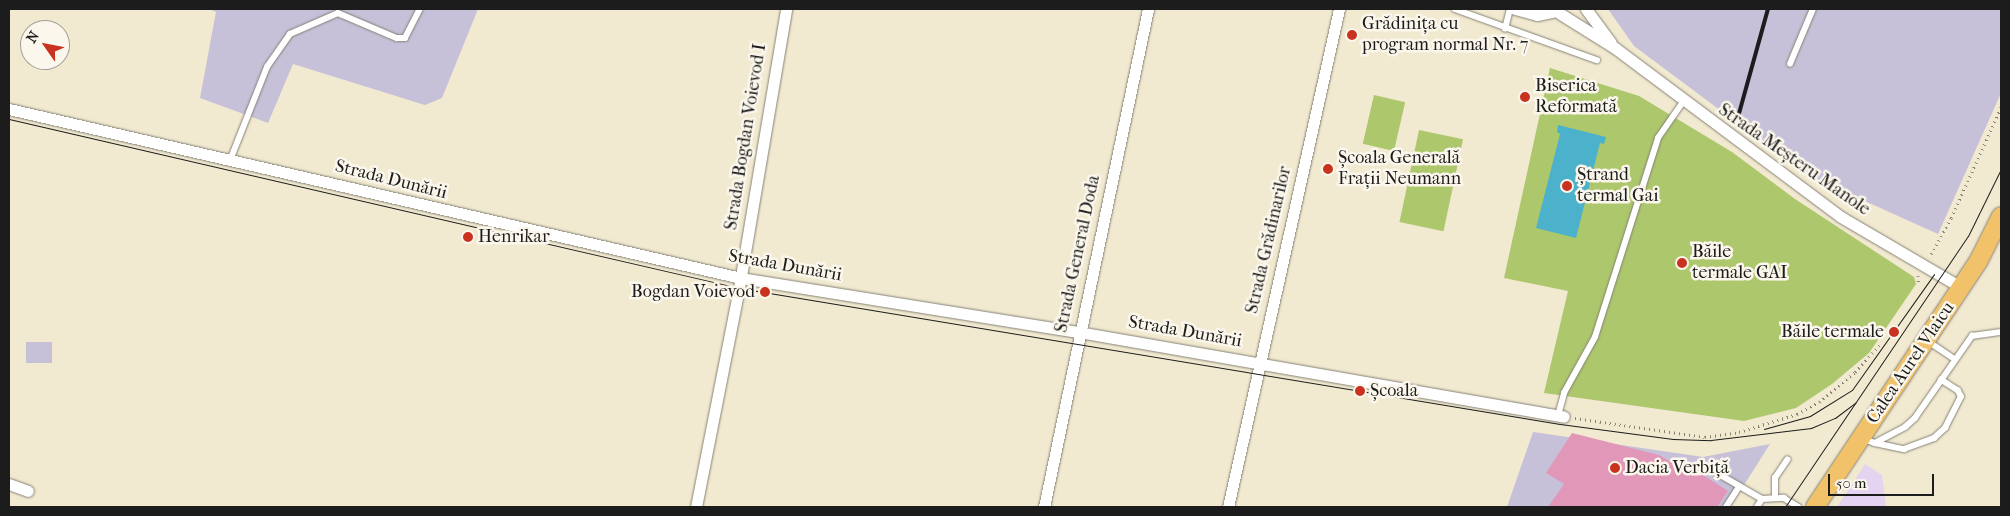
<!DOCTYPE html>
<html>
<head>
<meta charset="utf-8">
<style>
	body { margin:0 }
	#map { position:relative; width:2010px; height:516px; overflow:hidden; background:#f1e9d0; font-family:"IM FELL French Canon",serif }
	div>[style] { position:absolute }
	.built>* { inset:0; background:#e4d3f1 }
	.industrial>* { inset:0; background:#c6c0d9; transform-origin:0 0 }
	.green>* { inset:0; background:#adc76c; transform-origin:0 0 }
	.water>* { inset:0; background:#4cb1cb }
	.building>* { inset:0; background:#e097b8 }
	.path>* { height:2.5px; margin-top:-1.25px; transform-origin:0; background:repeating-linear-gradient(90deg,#868276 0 1px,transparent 0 5px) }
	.roads { filter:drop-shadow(0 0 1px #868276) drop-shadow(0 0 1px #868276) }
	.lane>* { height:5.5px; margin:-2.75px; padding:0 2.75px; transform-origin:2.75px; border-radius:2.75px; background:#fff }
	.street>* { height:11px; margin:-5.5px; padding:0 5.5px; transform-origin:5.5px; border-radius:5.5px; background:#fff }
	.primary>* { height:18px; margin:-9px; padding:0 9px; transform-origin:9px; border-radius:9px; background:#f2c26a }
	.tram>* { height:1px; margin:-0.5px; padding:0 0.5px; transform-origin:0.5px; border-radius:0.5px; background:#1c1c1c }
	.rail>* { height:4px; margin:-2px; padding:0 2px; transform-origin:2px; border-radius:2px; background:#1c1c1c }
	.dots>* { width:14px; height:14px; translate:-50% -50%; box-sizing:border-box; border:2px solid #fbf7ec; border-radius:50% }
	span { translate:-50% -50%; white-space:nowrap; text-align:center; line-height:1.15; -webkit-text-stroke:5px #fbf7ec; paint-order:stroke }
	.poi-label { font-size:18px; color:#1c1c1c }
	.left { translate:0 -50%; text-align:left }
	.right { translate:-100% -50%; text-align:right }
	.street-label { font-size:18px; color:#1c1c1c }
	.frame { position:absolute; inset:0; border:10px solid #1c1c1c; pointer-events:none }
	.north { position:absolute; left:20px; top:20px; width:50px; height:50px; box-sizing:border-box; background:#fbf7ec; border:1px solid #a29f99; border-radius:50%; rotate:303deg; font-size:14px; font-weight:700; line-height:20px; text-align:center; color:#1c1c1c }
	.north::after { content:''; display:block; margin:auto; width:18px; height:22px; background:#c8321e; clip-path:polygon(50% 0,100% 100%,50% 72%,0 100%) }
	.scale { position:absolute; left:1828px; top:474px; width:106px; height:22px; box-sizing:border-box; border:2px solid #1c1c1c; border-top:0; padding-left:6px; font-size:15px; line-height:18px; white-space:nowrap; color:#1c1c1c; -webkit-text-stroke:4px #fbf7ec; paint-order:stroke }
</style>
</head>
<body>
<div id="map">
	<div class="built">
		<i style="clip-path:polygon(1865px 464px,1882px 475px,1886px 507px,1837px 507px)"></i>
	</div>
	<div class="industrial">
		<i style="clip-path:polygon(209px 9px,478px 9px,442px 98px,425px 105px,293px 64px,268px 123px,200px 98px,216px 12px)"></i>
		<i style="clip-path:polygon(1608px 9px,2001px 9px,2001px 93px,1938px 234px,1807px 175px,1634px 46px)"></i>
		<i style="left:26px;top:342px;width:26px;height:21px"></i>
		<i style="clip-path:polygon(1533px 432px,1703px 457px,1770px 444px,1730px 507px,1507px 507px)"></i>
	</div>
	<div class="green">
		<i style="clip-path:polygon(1550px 68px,1639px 96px,1732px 152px,1795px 199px,1914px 277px,1916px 284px,1869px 353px,1832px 384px,1796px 408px,1744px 421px,1544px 393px,1568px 291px,1504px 278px)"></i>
		<i style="left:1374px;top:95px;width:32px;height:50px;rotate:13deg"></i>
		<i style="left:1419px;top:130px;width:45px;height:94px;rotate:12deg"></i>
	</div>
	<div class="water">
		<i style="clip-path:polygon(1558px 125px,1606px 137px,1604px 144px,1600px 143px,1576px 238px,1536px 228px,1560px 134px,1557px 132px)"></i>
	</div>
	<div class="building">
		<i style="clip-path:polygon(1572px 433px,1659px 455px,1684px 470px,1687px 465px,1728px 491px,1717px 507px,1548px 507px,1564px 484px,1546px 473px)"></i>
	</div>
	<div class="path">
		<i style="left:1931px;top:254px;width:41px;rotate:-60.9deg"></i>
		<i style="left:1951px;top:218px;width:122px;rotate:-65.8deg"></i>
		<i style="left:1918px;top:276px;width:9px;rotate:84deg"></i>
		<i style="left:1575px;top:418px;width:131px;rotate:8.3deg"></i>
		<i style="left:1705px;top:437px;width:34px;rotate:-8deg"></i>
		<i style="left:1739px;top:432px;width:61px;rotate:-17.2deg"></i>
		<i style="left:1797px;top:414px;width:25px;rotate:-29deg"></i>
		<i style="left:1819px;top:402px;width:47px;rotate:-39.8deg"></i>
		<i style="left:1855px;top:372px;width:38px;rotate:-48deg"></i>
	</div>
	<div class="roads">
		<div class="lane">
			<i style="left:1455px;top:9px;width:151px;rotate:19.8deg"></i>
			<i style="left:1505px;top:29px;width:21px;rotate:-76deg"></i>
			<i style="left:1790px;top:64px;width:60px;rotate:-67.3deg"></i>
			<i style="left:231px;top:158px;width:98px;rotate:-68.4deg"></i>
			<i style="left:267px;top:67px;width:40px;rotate:-55.1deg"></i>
			<i style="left:290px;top:34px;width:52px;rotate:-23.6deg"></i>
			<i style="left:338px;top:13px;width:64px;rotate:23deg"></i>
			<i style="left:397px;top:38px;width:8px"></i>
			<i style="left:405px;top:38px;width:33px;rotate:-63deg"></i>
			<i style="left:1928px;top:341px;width:32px;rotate:34deg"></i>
			<i style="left:1558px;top:416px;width:24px;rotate:-75deg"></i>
			<i style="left:1564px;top:393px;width:64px;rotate:-61deg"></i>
			<i style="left:1595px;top:337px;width:209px;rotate:-72.4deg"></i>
			<i style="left:1658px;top:138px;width:44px;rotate:-55.2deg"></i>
			<i style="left:1862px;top:438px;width:14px;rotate:21deg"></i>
			<i style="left:1875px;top:443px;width:34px;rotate:-28deg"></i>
			<i style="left:1905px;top:427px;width:13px;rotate:-42deg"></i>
			<i style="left:1915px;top:418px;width:100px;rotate:-55.2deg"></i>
			<i style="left:1972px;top:336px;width:29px;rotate:-8deg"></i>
			<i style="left:1875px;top:443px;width:30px;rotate:12deg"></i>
			<i style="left:1904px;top:449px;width:32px;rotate:-20deg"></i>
			<i style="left:1934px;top:438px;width:15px;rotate:-42deg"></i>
			<i style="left:1945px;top:428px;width:35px;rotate:-63deg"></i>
			<i style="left:1961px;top:397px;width:7px;rotate:-117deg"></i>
			<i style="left:1958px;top:391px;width:20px;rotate:-147deg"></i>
			<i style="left:1717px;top:473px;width:52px;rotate:30deg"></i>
			<i style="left:1762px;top:499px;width:22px;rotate:-3deg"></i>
			<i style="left:1784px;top:498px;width:17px;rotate:31deg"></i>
			<i style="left:1775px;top:497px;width:19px;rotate:-90deg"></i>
			<i style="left:1775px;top:478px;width:22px;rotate:-56deg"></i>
			<i style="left:1726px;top:507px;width:24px;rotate:-57deg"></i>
			<i style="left:1757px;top:507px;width:9px;rotate:-58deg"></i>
		</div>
		<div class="street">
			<i style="left:1515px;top:9px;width:23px;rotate:15deg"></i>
			<i style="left:1537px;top:15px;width:16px;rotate:-11deg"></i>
			<i style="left:1586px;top:9px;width:42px;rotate:53.7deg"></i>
			<i style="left:1559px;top:13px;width:66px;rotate:32deg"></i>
			<i style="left:1615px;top:48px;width:282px;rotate:36.8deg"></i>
			<i style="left:1841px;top:217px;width:139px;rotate:30.3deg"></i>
			<i style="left:9px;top:109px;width:751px;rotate:13deg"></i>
			<i style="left:741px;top:278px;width:342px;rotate:9.1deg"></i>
			<i style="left:1079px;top:332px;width:492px;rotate:9.9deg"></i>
			<i style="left:9px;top:484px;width:20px;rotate:20deg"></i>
			<i style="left:696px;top:507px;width:223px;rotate:-78.9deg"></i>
			<i style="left:739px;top:288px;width:283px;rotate:-80.4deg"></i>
			<i style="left:1044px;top:507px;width:509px;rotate:-78.2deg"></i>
			<i style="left:1228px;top:507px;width:510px;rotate:-77.43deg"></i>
		</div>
		<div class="primary">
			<i style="left:1815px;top:507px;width:296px;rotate:-56.4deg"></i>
			<i style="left:1979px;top:260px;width:49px;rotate:-63.4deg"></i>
		</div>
	</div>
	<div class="tram">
		<i style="left:9px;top:119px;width:749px;rotate:13.03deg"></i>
		<i style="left:739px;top:288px;width:832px;rotate:9.41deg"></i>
		<i style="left:1560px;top:424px;width:114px;rotate:7.6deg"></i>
		<i style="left:1673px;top:439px;width:38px;rotate:2deg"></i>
		<i style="left:1711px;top:440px;width:101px;rotate:-6.8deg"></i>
		<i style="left:1811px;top:428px;width:26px;rotate:-23deg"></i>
		<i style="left:1835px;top:418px;width:26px;rotate:-37deg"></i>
		<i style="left:1764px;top:429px;width:48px;rotate:-15.8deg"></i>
		<i style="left:1810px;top:416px;width:49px;rotate:-31.8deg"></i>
		<i style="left:1852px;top:390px;width:142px;rotate:-54.7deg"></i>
		<i style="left:1785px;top:507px;width:327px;rotate:-56deg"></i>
		<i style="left:1968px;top:236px;width:75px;rotate:-63.8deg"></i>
	</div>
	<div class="rail">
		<i style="left:1738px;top:117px;width:112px;rotate:-74.5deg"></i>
	</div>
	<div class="dots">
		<i style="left:1352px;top:35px;background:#c8321e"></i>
		<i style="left:1525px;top:97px;background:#c8321e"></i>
		<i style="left:1328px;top:169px;background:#c8321e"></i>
		<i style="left:1567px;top:186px;background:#c8321e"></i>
		<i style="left:468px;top:237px;background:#c8321e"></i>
		<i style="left:1682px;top:263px;background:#c8321e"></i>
		<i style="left:765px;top:292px;background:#c8321e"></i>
		<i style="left:1894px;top:332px;background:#c8321e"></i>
		<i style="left:1360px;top:391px;background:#c8321e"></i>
		<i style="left:1615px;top:468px;background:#c8321e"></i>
	</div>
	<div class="poi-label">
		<span class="left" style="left:1362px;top:35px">Grădinița cu<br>program normal Nr. 7</span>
		<span class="left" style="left:1535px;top:97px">Biserica<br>Reformată</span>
		<span class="left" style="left:1338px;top:169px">Școala Generală<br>Frații Neumann</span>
		<span class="left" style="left:1577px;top:186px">Ștrand<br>termal Gai</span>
		<span class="left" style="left:478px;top:237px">Henrikar</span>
		<span class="left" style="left:1692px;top:263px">Băile<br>termale GAI</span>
		<span class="right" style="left:755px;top:292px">Bogdan Voievod</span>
		<span class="right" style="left:1884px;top:332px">Băile termale</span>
		<span class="left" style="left:1370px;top:391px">Școala</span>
		<span class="left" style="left:1625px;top:468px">Dacia Verbiță</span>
	</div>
	<div class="street-label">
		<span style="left:746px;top:137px;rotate:-81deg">Strada Bogdan Voievod I</span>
		<span style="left:1794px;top:160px;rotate:35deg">Strada Meșteru Manole</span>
		<span style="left:391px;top:180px;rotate:14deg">Strada Dunării</span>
		<span style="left:1269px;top:240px;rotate:-77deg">Strada Grădinarilor</span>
		<span style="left:1078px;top:254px;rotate:-78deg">Strada General Doda</span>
		<span style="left:785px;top:266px;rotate:10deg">Strada Dunării</span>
		<span style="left:1185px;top:332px;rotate:10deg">Strada Dunării</span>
		<span style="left:1911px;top:363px;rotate:-56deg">Calea Aurel Vlaicu</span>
	</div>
	<div class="frame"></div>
	<div class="north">N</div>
	<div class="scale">50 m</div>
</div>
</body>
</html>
